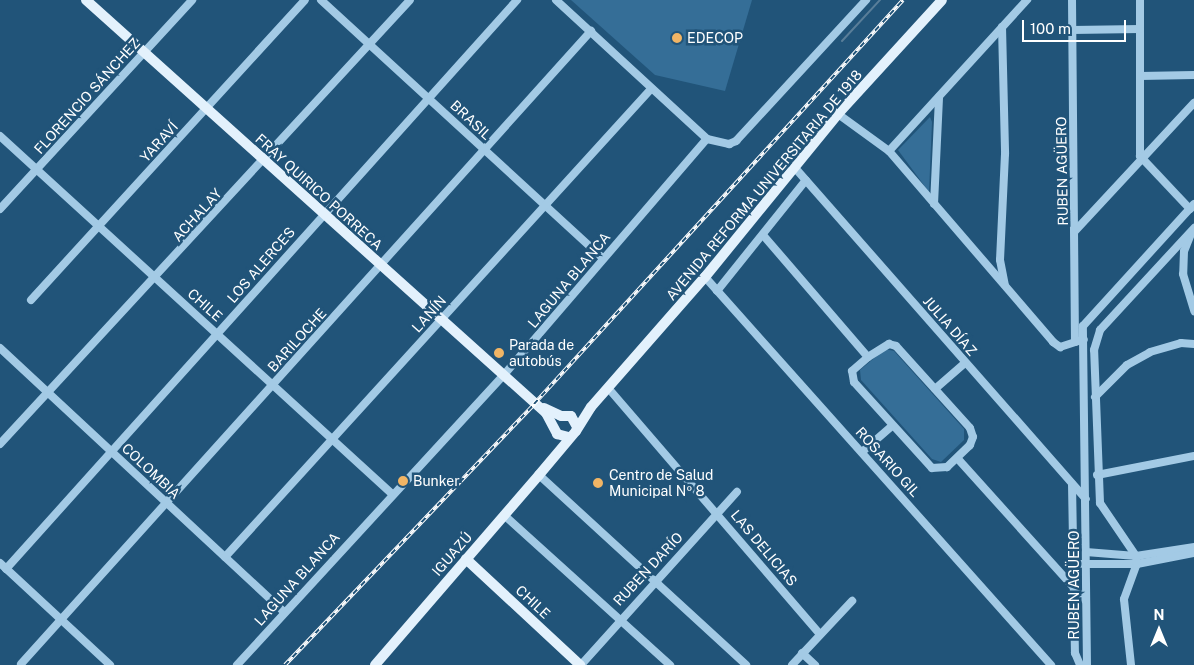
<!DOCTYPE html>
<html>
<head>
<meta charset="utf-8">
<style>
	body { margin:0 }
	#map { position:relative; width:1194px; height:665px; overflow:hidden; background:#215479; font-family:"Public Sans",sans-serif }
	div>[style] { position:absolute }
	.green>* { inset:0; background:#356e97 }
	.stream>* { height:2px; margin:-1px; padding:0 1px; transform-origin:1px; border-radius:1px; background:#597e99 }
	.minor>* { height:8px; margin:-4px; padding:0 4px; transform-origin:4px; border-radius:4px; background:#a3cae5 }
	.major>* { height:10px; margin:-5px; padding:0 5px; transform-origin:5px; border-radius:5px; background:#e3f1fc }
	.rail>* { height:4px; margin-top:-2px; transform-origin:0; background:repeating-linear-gradient(90deg,#215479 0 5.5px,#fff 0 11px); box-sizing:border-box; border-block:1px solid #fff }
	.dots>* { width:14px; height:14px; translate:-50% -50%; box-sizing:border-box; border:2px solid #215479; border-radius:50% }
	span { translate:-50% -50%; white-space:nowrap; text-align:center; line-height:1.15; -webkit-text-stroke:5px #215479; paint-order:stroke }
	.poi-label { font-size:14px; color:#fff }
	.left { translate:0 -50%; text-align:left }
	.street-label { font-size:14px; color:#fff }
	.north { position:absolute; left:1134px; top:605px; width:50px; height:50px; -webkit-text-stroke:4px #215479; paint-order:stroke; rotate:0deg; font-size:14px; font-weight:700; line-height:20px; text-align:center; color:#fff }
	.north::after { content:''; display:block; margin:auto; width:18px; height:22px; background:#fff; clip-path:polygon(50% 0,100% 100%,50% 72%,0 100%) }
	.scale { position:absolute; left:1022px; top:20px; width:104px; height:22px; box-sizing:border-box; border:2px solid #fff; border-top:0; padding-left:6px; font-size:15px; line-height:18px; white-space:nowrap; color:#fff; -webkit-text-stroke:4px #215479; paint-order:stroke }
</style>
</head>
<body>
<div id="map">
	<div class="green">
		<i style="clip-path:polygon(571px 0,752px 0,725px 91px,655px 75px)"></i>
		<i style="clip-path:polygon(930px 117px,932px 122px,929px 192px,898px 150px)"></i>
		<i style="clip-path:polygon(885px 349px,894px 351px,964px 429px,964px 440px,941px 462px,932px 459px,861px 380px,860px 370px)"></i>
	</div>
	<div class="stream">
		<i style="left:842px;top:41px;width:56px;rotate:-47.2deg"></i>
	</div>
	<div class="minor">
		<i style="left:321px;top:0;width:382px;rotate:42.5deg"></i>
		<i style="left:556px;top:0;width:205px;rotate:42.6deg"></i>
		<i style="left:1072px;top:0;width:342px;rotate:89.5deg"></i>
		<i style="left:1140px;top:0;width:156px;rotate:90deg"></i>
		<i style="left:1140px;top:156px;width:73px;rotate:46.7deg"></i>
		<i style="left:1002px;top:27px;width:127px;rotate:88.6deg"></i>
		<i style="left:1005px;top:154px;width:106px;rotate:92.7deg"></i>
		<i style="left:1000px;top:260px;width:25px;rotate:79deg"></i>
		<i style="left:1072px;top:30px;width:68px;rotate:-0.8deg"></i>
		<i style="left:1140px;top:76px;width:54px;rotate:-1.1deg"></i>
		<i style="left:838px;top:114px;width:63px;rotate:36deg"></i>
		<i style="left:889px;top:151px;width:252px;rotate:49.3deg"></i>
		<i style="left:1053px;top:342px;width:9px;rotate:36deg"></i>
		<i style="left:1060px;top:347px;width:25px;rotate:-18deg"></i>
		<i style="left:0;top:136px;width:531px;rotate:42.4deg"></i>
		<i style="left:889px;top:151px;width:205px;rotate:-47.6deg"></i>
		<i style="left:796px;top:169px;width:439px;rotate:48.7deg"></i>
		<i style="left:934px;top:204px;width:107px;rotate:-87.3deg"></i>
		<i style="left:0;top:209px;width:284px;rotate:-47.4deg"></i>
		<i style="left:1075px;top:231px;width:175px;rotate:-47.1deg"></i>
		<i style="left:1191px;top:234px;width:18px;rotate:112deg"></i>
		<i style="left:1184px;top:251px;width:23px;rotate:92deg"></i>
		<i style="left:1183px;top:274px;width:39px;rotate:73deg"></i>
		<i style="left:763px;top:235px;width:161px;rotate:49.3deg"></i>
		<i style="left:705px;top:277px;width:520px;rotate:48.27deg"></i>
		<i style="left:717px;top:291px;width:142px;rotate:-51.3deg"></i>
		<i style="left:31px;top:300px;width:406px;rotate:-47.6deg"></i>
		<i style="left:889px;top:344px;width:7px;rotate:16deg"></i>
		<i style="left:896px;top:346px;width:110px;rotate:47.9deg"></i>
		<i style="left:970px;top:428px;width:9px;rotate:72deg"></i>
		<i style="left:973px;top:437px;width:9px;rotate:111deg"></i>
		<i style="left:970px;top:445px;width:32px;rotate:136deg"></i>
		<i style="left:947px;top:467px;width:15px;rotate:176deg"></i>
		<i style="left:932px;top:468px;width:116px;rotate:-132.2deg"></i>
		<i style="left:854px;top:382px;width:11px;rotate:-100deg"></i>
		<i style="left:852px;top:371px;width:21px;rotate:-41deg"></i>
		<i style="left:868px;top:357px;width:25px;rotate:-32deg"></i>
		<i style="left:0;top:348px;width:388px;rotate:42.9deg"></i>
		<i style="left:609px;top:389px;width:323px;rotate:49.3deg"></i>
		<i style="left:935px;top:389px;width:40px;rotate:-41deg"></i>
		<i style="left:1095px;top:397px;width:45px;rotate:-45deg"></i>
		<i style="left:1127px;top:365px;width:26px;rotate:-29deg"></i>
		<i style="left:1150px;top:352px;width:32px;rotate:-16deg"></i>
		<i style="left:1181px;top:343px;width:13px;rotate:4deg"></i>
		<i style="left:0;top:444px;width:604px;rotate:-47.28deg"></i>
		<i style="left:862px;top:452px;width:40px;rotate:-41deg"></i>
		<i style="left:958px;top:459px;width:191px;rotate:48deg"></i>
		<i style="left:539px;top:475px;width:281px;rotate:42.5deg"></i>
		<i style="left:1097px;top:475px;width:99px;rotate:-11.1deg"></i>
		<i style="left:1072px;top:484px;width:169px;rotate:89deg"></i>
		<i style="left:1075px;top:653px;width:13px;rotate:67deg"></i>
		<i style="left:504px;top:515px;width:224px;rotate:42.1deg"></i>
		<i style="left:1086px;top:552px;width:50px;rotate:4.6deg"></i>
		<i style="left:1136px;top:556px;width:59px;rotate:-8.8deg"></i>
		<i style="left:225px;top:557px;width:633px;rotate:-47.69deg"></i>
		<i style="left:0;top:563px;width:150px;rotate:42.8deg"></i>
		<i style="left:1073px;top:564px;width:64px"></i>
		<i style="left:1137px;top:564px;width:58px;rotate:-10.9deg"></i>
		<i style="left:6px;top:569px;width:765px;rotate:-48.07deg"></i>
		<i style="left:802px;top:653px;width:18px;rotate:43deg"></i>
		<i style="left:21px;top:664px;width:852px;rotate:-48deg"></i>
		<i style="left:237px;top:665px;width:391px;rotate:-47.4deg"></i>
		<i style="left:502px;top:377px;width:314px;rotate:-49.3deg"></i>
		<i style="left:707px;top:139px;width:23px;rotate:13deg"></i>
		<i style="left:729px;top:144px;width:8px;rotate:-23deg"></i>
		<i style="left:736px;top:141px;width:192px;rotate:-47.3deg"></i>
		<i style="left:581px;top:665px;width:233px;rotate:-48deg"></i>
		<i style="left:792px;top:665px;width:88px;rotate:-46.8deg"></i>
		<i style="left:1087px;top:665px;width:339px;rotate:-90.7deg"></i>
		<i style="left:1083px;top:326px;width:165px;rotate:-47.7deg"></i>
		<i style="left:1131px;top:665px;width:66px;rotate:-96.1deg"></i>
		<i style="left:1124px;top:599px;width:37px;rotate:-70deg"></i>
		<i style="left:1137px;top:564px;width:8px;rotate:-97deg"></i>
		<i style="left:1136px;top:556px;width:64px;rotate:-124.2deg"></i>
		<i style="left:1100px;top:503px;width:153px;rotate:-92.2deg"></i>
		<i style="left:1094px;top:350px;width:21px;rotate:-73deg"></i>
		<i style="left:1100px;top:330px;width:139px;rotate:-47.3deg"></i>
	</div>
	<div class="major">
		<i style="left:86px;top:0;width:618px;rotate:41.92deg"></i>
		<i style="left:546px;top:413px;width:24px;rotate:62deg"></i>
		<i style="left:557px;top:434px;width:11px;rotate:15deg"></i>
		<i style="left:544px;top:408px;width:19px;rotate:25deg"></i>
		<i style="left:561px;top:416px;width:10px"></i>
		<i style="left:571px;top:416px;width:13px;rotate:61deg"></i>
		<i style="left:466px;top:559px;width:156px;rotate:42.9deg"></i>
		<i style="left:375px;top:665px;width:251px;rotate:-49.2deg"></i>
		<i style="left:539px;top:475px;width:57px;rotate:-49.9deg"></i>
		<i style="left:576px;top:431px;width:28px;rotate:-58deg"></i>
		<i style="left:591px;top:407px;width:173px;rotate:-48.8deg"></i>
		<i style="left:705px;top:277px;width:210px;rotate:-50.8deg"></i>
		<i style="left:838px;top:114px;width:154px;rotate:-47.6deg"></i>
	</div>
	<div class="rail">
		<i style="left:285px;top:665px;width:361px;rotate:-46.3deg"></i>
		<i style="left:534px;top:404px;width:547px;rotate:-47.59deg"></i>
	</div>
	<div class="dots">
		<i style="left:677px;top:38px;background:#f1b565"></i>
		<i style="left:499px;top:353px;background:#f1b565"></i>
		<i style="left:403px;top:481px;background:#f1b565"></i>
		<i style="left:598px;top:483px;background:#f1b565"></i>
	</div>
	<div class="poi-label">
		<span class="left" style="left:687px;top:38px">EDECOP</span>
		<span class="left" style="left:509px;top:353px">Parada de<br>autobús</span>
		<span class="left" style="left:609px;top:483px">Centro de Salud<br>Municipal Nº 8</span>
		<span class="left" style="left:413px;top:481px">Bunker</span>
	</div>
	<div class="street-label">
		<span style="left:87px;top:96px;rotate:-48deg">FLORENCIO SÁNCHEZ</span>
		<span style="left:471px;top:120px;rotate:43deg">BRASIL</span>
		<span style="left:159px;top:142px;rotate:-48deg">YARAVÍ</span>
		<span style="left:1062px;top:171px;rotate:-91deg">RUBEN AGÜERO</span>
		<span style="left:764px;top:185px;rotate:-50deg">AVENIDA REFORMA UNIVERSITARIA DE 1918</span>
		<span style="left:319px;top:192px;rotate:42deg">FRAY QUIRICO PORRECA</span>
		<span style="left:197px;top:215px;rotate:-48deg">ACHALAY</span>
		<span style="left:261px;top:265px;rotate:-49deg">LOS ALERCES</span>
		<span style="left:569px;top:280px;rotate:-50deg">LAGUNA BLANCA</span>
		<span style="left:205px;top:305px;rotate:42deg">CHILE</span>
		<span style="left:429px;top:314px;rotate:-48deg">LANÍN</span>
		<span style="left:950px;top:326px;rotate:49deg">JULIA DÍAZ</span>
		<span style="left:297px;top:340px;rotate:-48deg">BARILOCHE</span>
		<span style="left:888px;top:462px;rotate:48deg">ROSARIO GIL</span>
		<span style="left:151px;top:471px;rotate:43deg">COLOMBIA</span>
		<span style="left:764px;top:548px;rotate:50deg">LAS DELICIAS</span>
		<span style="left:452px;top:554px;rotate:-49deg">IGUAZÚ</span>
		<span style="left:648px;top:569px;rotate:-47deg">RUBEN DARÍO</span>
		<span style="left:297px;top:579px;rotate:-48deg">LAGUNA BLANCA</span>
		<span style="left:1074px;top:585px;rotate:-90deg">RUBEN AGÜERO</span>
		<span style="left:533px;top:602px;rotate:43deg">CHILE</span>
	</div>
	<div class="north">N</div>
	<div class="scale">100 m</div>
</div>
</body>
</html>
